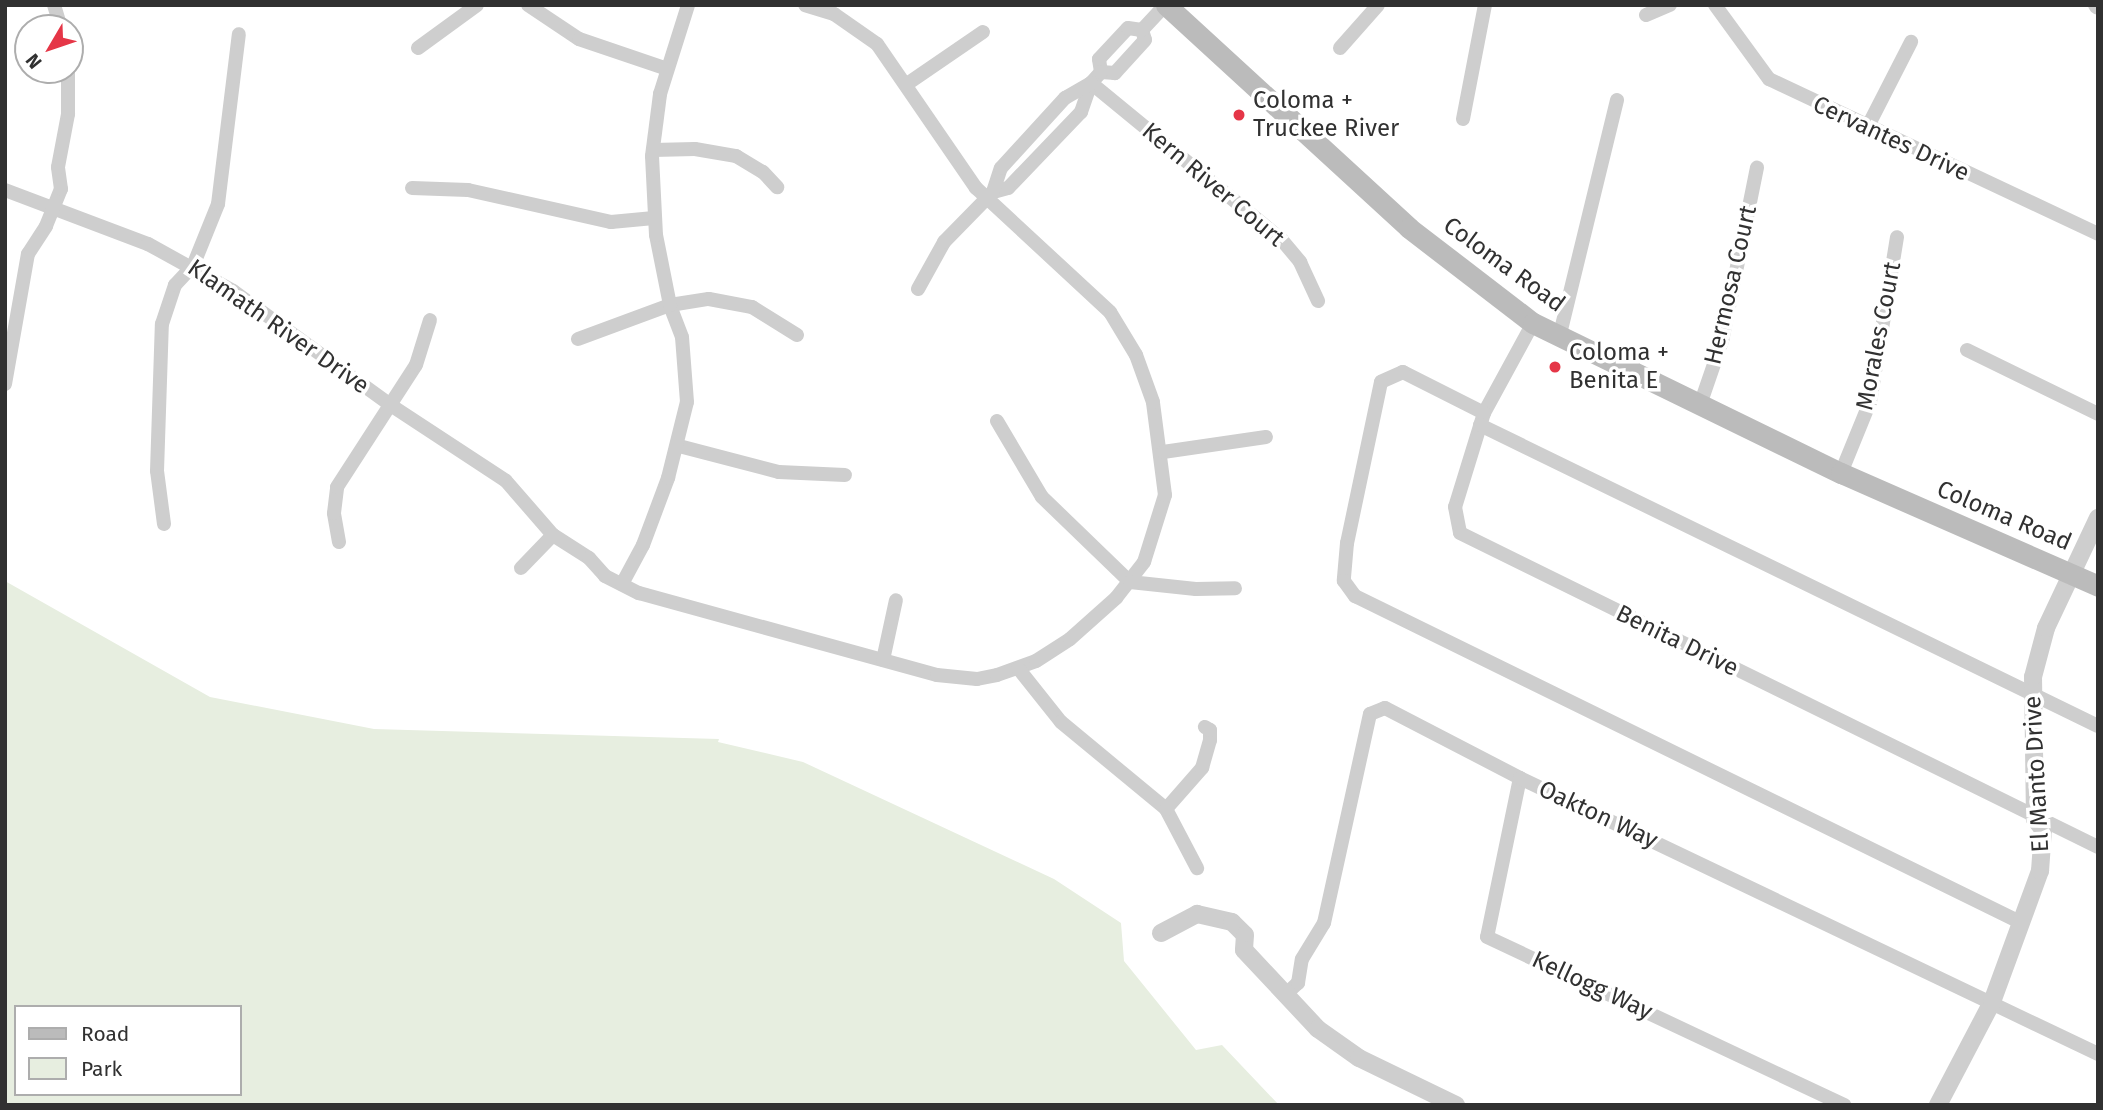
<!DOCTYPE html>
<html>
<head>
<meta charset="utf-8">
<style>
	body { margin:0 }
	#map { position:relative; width:2103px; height:1110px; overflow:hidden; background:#fff; font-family:"Fira Sans",sans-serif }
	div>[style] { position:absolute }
	.green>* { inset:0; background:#e7eee0 }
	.minor>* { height:14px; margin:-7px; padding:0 7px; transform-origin:7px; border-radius:7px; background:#cecece }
	.tertiary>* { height:18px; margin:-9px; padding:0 9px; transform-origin:9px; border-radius:9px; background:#cecece }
	.secondary>* { height:21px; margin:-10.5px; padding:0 10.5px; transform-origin:10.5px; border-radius:10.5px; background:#bbb }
	.dots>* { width:19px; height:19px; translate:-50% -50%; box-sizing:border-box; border:4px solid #fff; border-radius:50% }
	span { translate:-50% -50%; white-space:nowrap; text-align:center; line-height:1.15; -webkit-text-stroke:7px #fff; paint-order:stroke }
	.poi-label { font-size:24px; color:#313131 }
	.left { translate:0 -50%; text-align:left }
	.street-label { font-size:24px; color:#313131 }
	.frame { position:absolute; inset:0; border:7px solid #313131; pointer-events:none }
	.legend { position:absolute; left:14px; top:1005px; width:228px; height:91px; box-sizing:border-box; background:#fff; border:2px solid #adadad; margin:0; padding:9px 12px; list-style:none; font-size:21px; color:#313131 }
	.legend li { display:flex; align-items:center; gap:14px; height:35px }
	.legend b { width:35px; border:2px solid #adadad }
	.north { position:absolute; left:14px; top:14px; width:70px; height:70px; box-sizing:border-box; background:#fff; border:2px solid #adadad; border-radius:50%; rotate:231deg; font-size:19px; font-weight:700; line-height:28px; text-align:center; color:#313131 }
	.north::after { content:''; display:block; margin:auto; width:24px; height:32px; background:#e53647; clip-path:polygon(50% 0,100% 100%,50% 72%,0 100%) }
</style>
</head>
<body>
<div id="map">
	<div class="green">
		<i style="clip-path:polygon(evenodd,5px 581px,210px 697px,374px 729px,719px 739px,718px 742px,803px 762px,1054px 879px,1121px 923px,1124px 961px,1196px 1050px,1222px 1045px,1279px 1105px,5px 1105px,5px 581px,16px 1007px,240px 1007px,240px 1094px,16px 1094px,16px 1007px)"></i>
	</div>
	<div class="minor">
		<i style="left:54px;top:5px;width:24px;rotate:73deg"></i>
		<i style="left:528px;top:5px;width:61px;rotate:33.7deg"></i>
		<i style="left:579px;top:39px;width:93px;rotate:18.8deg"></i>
		<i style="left:1715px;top:5px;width:92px;rotate:53.9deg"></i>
		<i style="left:1769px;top:79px;width:364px;rotate:25.2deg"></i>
		<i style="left:1646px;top:15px;width:26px;rotate:-23deg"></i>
		<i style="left:1142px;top:30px;width:10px;rotate:73deg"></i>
		<i style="left:1145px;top:40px;width:45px;rotate:132.3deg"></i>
		<i style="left:1115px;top:73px;width:14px;rotate:-176deg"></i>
		<i style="left:1101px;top:72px;width:15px;rotate:132deg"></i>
		<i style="left:1091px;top:83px;width:246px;rotate:39.4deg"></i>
		<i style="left:1281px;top:239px;width:30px;rotate:50deg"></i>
		<i style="left:1300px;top:262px;width:43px;rotate:65.2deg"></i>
		<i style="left:1142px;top:30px;width:34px;rotate:-47deg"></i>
		<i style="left:418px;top:48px;width:73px;rotate:-36.1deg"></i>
		<i style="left:1340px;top:48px;width:57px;rotate:-48.5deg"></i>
		<i style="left:1101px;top:72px;width:13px;rotate:-99deg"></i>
		<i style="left:1099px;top:59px;width:42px;rotate:-46.9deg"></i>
		<i style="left:1128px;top:28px;width:14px;rotate:8deg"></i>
		<i style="left:1091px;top:83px;width:31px;rotate:109deg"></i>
		<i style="left:1081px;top:112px;width:105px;rotate:133.8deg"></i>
		<i style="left:1008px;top:188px;width:16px;rotate:165deg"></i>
		<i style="left:993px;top:192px;width:25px;rotate:-72deg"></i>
		<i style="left:1001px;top:168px;width:95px;rotate:-47.6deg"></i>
		<i style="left:1065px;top:98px;width:30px;rotate:-30deg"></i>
		<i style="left:907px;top:84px;width:92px;rotate:-34.4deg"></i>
		<i style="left:1463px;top:119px;width:116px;rotate:-79.1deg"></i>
		<i style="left:1867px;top:128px;width:97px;rotate:-62.9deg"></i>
		<i style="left:653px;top:150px;width:42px;rotate:-1.4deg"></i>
		<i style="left:695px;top:149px;width:42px;rotate:9.7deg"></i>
		<i style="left:736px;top:156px;width:31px;rotate:31deg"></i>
		<i style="left:763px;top:172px;width:21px;rotate:47deg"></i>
		<i style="left:412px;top:188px;width:56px;rotate:2deg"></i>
		<i style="left:468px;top:190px;width:147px;rotate:12.6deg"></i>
		<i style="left:611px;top:222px;width:43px;rotate:-5.3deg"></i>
		<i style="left:5px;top:190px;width:153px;rotate:20.7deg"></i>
		<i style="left:148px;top:244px;width:97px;rotate:28.9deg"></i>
		<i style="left:233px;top:291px;width:196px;rotate:35.9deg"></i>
		<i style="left:392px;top:406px;width:136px;rotate:33.3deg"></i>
		<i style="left:506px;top:481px;width:72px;rotate:49deg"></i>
		<i style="left:553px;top:535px;width:43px;rotate:32.6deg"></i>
		<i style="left:589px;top:558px;width:24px;rotate:48deg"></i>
		<i style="left:605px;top:576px;width:38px;rotate:27deg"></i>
		<i style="left:639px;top:593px;width:309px;rotate:15.4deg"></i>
		<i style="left:937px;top:675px;width:40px;rotate:5.7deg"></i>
		<i style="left:977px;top:679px;width:20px;rotate:-11deg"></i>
		<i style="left:997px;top:675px;width:41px;rotate:-19.7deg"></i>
		<i style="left:1036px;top:661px;width:40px;rotate:-32.9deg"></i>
		<i style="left:1070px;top:639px;width:62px;rotate:-41.7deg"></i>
		<i style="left:1116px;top:598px;width:46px;rotate:-52.1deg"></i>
		<i style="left:1144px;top:562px;width:70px;rotate:-72.6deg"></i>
		<i style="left:1165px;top:495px;width:94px;rotate:-97.4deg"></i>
		<i style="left:1153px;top:402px;width:50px;rotate:-109.9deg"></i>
		<i style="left:1136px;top:355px;width:50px;rotate:-121.2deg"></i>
		<i style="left:1110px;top:312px;width:183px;rotate:-137.2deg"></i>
		<i style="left:976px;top:188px;width:175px;rotate:-124.5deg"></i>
		<i style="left:877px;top:44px;width:52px;rotate:-145.1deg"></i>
		<i style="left:834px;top:14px;width:30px;rotate:-163deg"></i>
		<i style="left:918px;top:289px;width:54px;rotate:-61deg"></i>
		<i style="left:944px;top:242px;width:69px;rotate:-45.6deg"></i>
		<i style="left:1533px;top:323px;width:102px;rotate:118.6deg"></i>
		<i style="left:1484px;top:413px;width:98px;rotate:107.1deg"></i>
		<i style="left:1455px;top:507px;width:26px;rotate:79deg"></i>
		<i style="left:1460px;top:533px;width:711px;rotate:26.2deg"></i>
		<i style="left:1559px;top:338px;width:245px;rotate:-76.3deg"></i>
		<i style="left:578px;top:339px;width:98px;rotate:-20.3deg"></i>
		<i style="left:670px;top:305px;width:39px;rotate:-9deg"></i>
		<i style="left:709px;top:299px;width:44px;rotate:10.5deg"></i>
		<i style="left:752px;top:307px;width:53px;rotate:31.9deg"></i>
		<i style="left:1967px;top:350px;width:146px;rotate:26deg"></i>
		<i style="left:5px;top:384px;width:132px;rotate:-80deg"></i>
		<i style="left:28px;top:254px;width:33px;rotate:-57deg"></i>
		<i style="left:46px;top:226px;width:40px;rotate:-68deg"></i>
		<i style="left:61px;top:189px;width:22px;rotate:-98deg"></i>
		<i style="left:58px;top:167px;width:54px;rotate:-79.3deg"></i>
		<i style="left:68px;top:114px;width:44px;rotate:-90deg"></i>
		<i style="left:1701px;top:402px;width:65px;rotate:-71deg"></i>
		<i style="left:1722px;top:341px;width:177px;rotate:-78.6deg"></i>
		<i style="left:1484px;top:413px;width:91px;rotate:-153.2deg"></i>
		<i style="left:1403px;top:372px;width:24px;rotate:156deg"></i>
		<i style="left:1381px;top:382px;width:165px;rotate:101.9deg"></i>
		<i style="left:1347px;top:543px;width:38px;rotate:95deg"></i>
		<i style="left:1344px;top:581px;width:19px;rotate:54deg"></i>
		<i style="left:1355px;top:596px;width:743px;rotate:26.12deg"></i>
		<i style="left:997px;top:421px;width:88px;rotate:59.4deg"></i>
		<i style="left:1042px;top:497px;width:122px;rotate:44deg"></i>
		<i style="left:1130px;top:582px;width:66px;rotate:6.1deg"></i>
		<i style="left:1196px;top:589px;width:39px;rotate:-1deg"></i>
		<i style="left:1480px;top:425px;width:687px;rotate:25.97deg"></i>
		<i style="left:679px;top:446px;width:103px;rotate:14.6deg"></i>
		<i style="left:779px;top:472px;width:66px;rotate:2.6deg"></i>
		<i style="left:1163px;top:452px;width:104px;rotate:-8.3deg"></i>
		<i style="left:1841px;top:473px;width:77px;rotate:-67.8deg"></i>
		<i style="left:1870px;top:402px;width:167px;rotate:-80.7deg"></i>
		<i style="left:164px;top:524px;width:53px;rotate:-97.5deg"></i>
		<i style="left:157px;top:471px;width:147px;rotate:-88.1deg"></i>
		<i style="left:162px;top:324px;width:41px;rotate:-71.6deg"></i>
		<i style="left:175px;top:285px;width:26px;rotate:-47deg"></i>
		<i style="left:193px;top:266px;width:67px;rotate:-68deg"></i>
		<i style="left:218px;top:204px;width:171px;rotate:-83deg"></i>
		<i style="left:339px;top:542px;width:29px;rotate:-100deg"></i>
		<i style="left:334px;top:513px;width:26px;rotate:-83deg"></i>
		<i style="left:337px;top:487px;width:145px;rotate:-57.1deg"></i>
		<i style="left:416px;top:365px;width:47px;rotate:-72.7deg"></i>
		<i style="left:521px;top:568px;width:46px;rotate:-45.9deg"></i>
		<i style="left:622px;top:584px;width:44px;rotate:-61.7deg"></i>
		<i style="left:643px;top:545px;width:72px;rotate:-69.5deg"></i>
		<i style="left:668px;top:478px;width:78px;rotate:-76deg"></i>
		<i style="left:687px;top:402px;width:65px;rotate:-94.4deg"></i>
		<i style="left:682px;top:337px;width:34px;rotate:-111deg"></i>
		<i style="left:670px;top:305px;width:71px;rotate:-101.3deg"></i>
		<i style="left:656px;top:235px;width:79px;rotate:-92.9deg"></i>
		<i style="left:652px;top:156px;width:63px;rotate:-82.6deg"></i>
		<i style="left:660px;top:94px;width:93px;rotate:-72.5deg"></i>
		<i style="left:883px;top:660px;width:61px;rotate:-77.8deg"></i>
		<i style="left:1018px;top:668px;width:69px;rotate:51.5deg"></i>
		<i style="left:1061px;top:722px;width:136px;rotate:39.6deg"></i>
		<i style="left:1166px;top:809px;width:67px;rotate:62.3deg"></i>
		<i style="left:1520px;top:778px;width:162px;rotate:101.7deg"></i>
		<i style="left:1487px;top:937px;width:395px;rotate:25.2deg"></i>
		<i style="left:1166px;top:809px;width:55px;rotate:-48.7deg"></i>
		<i style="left:1202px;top:768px;width:29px;rotate:-74deg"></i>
		<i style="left:1210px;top:740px;width:10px;rotate:-90deg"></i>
		<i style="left:1210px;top:730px;width:6px;rotate:-149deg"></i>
		<i style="left:1285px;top:995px;width:18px;rotate:-43deg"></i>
		<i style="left:1298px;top:983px;width:24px;rotate:-81deg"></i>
		<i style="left:1302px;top:959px;width:42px;rotate:-58.6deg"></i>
		<i style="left:1324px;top:923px;width:214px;rotate:-77.6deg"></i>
		<i style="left:1370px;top:714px;width:16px;rotate:-22deg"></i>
		<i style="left:1385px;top:708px;width:152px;rotate:27.4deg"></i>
		<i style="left:1520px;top:778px;width:641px;rotate:25.52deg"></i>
	</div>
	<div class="tertiary">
		<i style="left:2097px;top:5px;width:1px;rotate:45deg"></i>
		<i style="left:1161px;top:933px;width:41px;rotate:-27.8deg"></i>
		<i style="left:1197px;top:914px;width:36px;rotate:13deg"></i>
		<i style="left:1232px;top:922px;width:18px;rotate:45deg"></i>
		<i style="left:1245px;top:935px;width:15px;rotate:94deg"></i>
		<i style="left:1244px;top:950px;width:108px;rotate:46.9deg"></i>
		<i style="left:1318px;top:1029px;width:50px;rotate:35.3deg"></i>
		<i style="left:1359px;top:1058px;width:108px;rotate:25.9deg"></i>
		<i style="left:1938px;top:1105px;width:116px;rotate:-62.3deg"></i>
		<i style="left:1992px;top:1002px;width:140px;rotate:-69.9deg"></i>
		<i style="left:2040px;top:871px;width:42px;rotate:-85.9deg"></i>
		<i style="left:2043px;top:829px;width:13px;rotate:-129deg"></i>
		<i style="left:2035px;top:819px;width:142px;rotate:-90.8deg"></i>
		<i style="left:2033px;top:677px;width:51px;rotate:-75.1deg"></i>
		<i style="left:2046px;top:628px;width:122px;rotate:-64.7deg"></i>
	</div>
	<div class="secondary">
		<i style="left:1166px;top:5px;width:330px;rotate:42.5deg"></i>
		<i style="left:1409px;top:228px;width:156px;rotate:37.5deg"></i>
		<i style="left:1533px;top:323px;width:343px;rotate:26deg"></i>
		<i style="left:1841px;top:473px;width:281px;rotate:23.7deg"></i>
	</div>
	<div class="dots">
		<i style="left:1239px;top:115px;background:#e53647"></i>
		<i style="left:1555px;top:367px;background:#e53647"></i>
	</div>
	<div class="poi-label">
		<span class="left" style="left:1253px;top:115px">Coloma +<br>Truckee River</span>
		<span class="left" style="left:1569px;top:367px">Coloma +<br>Benita E</span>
	</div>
	<div class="street-label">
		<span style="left:1891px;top:139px;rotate:25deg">Cervantes Drive</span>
		<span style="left:1213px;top:185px;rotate:40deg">Kern River Court</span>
		<span style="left:1504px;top:265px;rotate:36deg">Coloma Road</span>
		<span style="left:1731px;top:285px;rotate:-77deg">Hermosa Court</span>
		<span style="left:278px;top:327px;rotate:35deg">Klamath River Drive</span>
		<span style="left:1879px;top:336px;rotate:-79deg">Morales Court</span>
		<span style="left:2004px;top:516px;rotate:23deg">Coloma Road</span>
		<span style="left:1677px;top:641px;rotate:26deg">Benita Drive</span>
		<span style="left:2037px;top:774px;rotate:-93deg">El Manto Drive</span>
		<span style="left:1598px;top:815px;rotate:25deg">Oakton Way</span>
		<span style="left:1592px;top:986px;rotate:25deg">Kellogg Way</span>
	</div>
	<div class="frame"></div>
	<ul class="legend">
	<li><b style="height:9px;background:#bbb"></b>Road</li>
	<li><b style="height:19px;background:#e7eee0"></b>Park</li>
	</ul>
	<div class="north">N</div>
</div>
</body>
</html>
